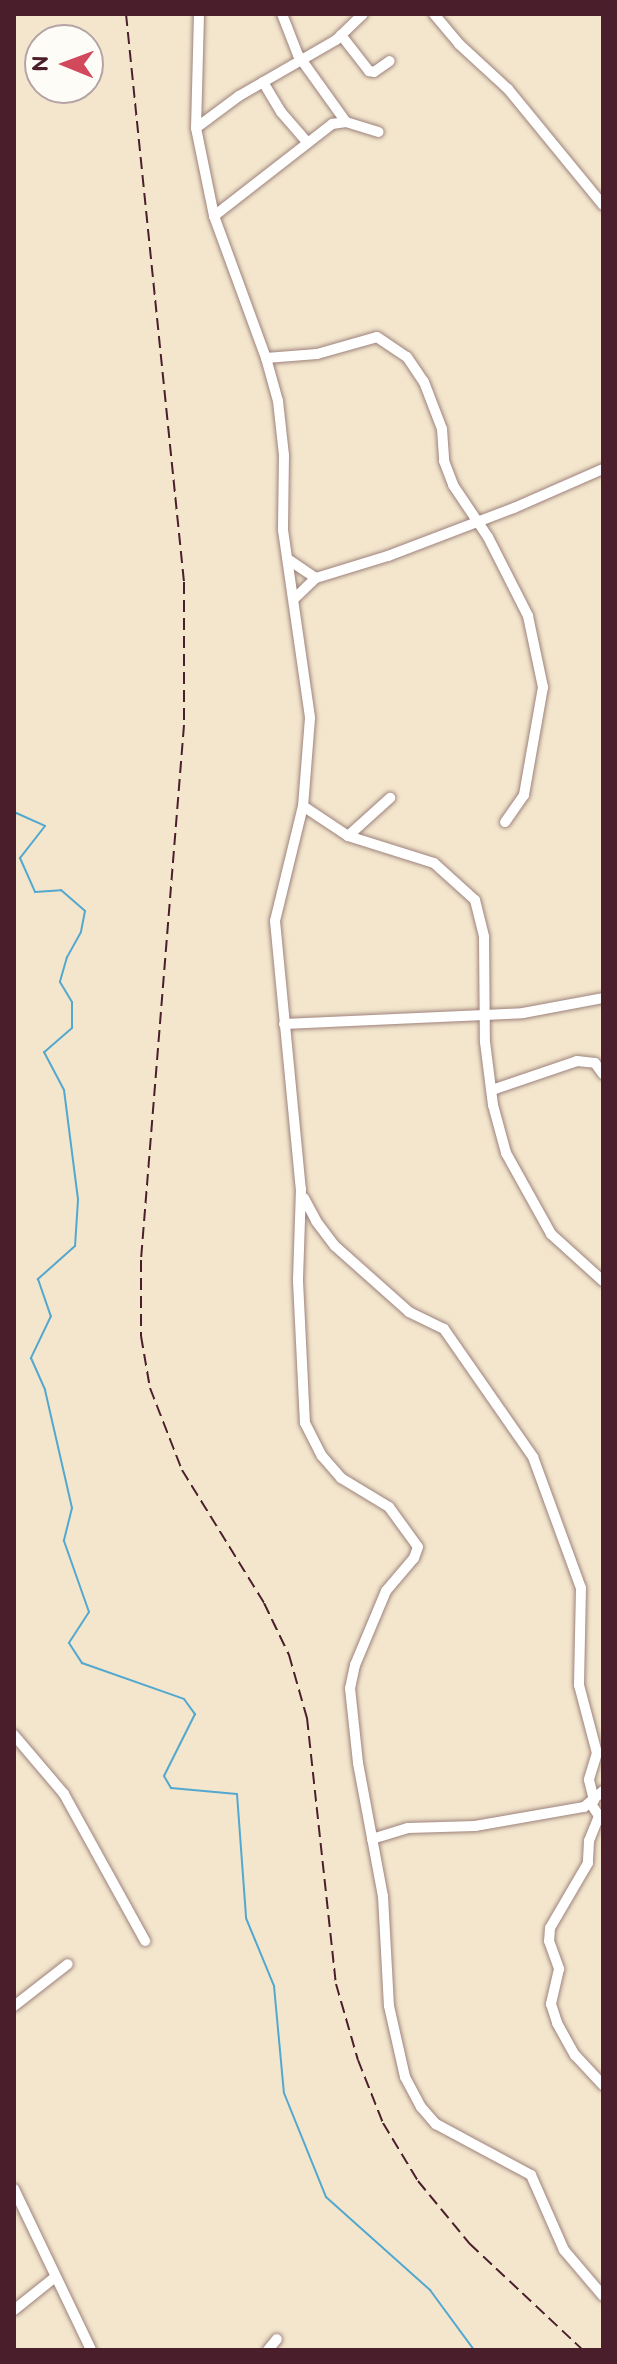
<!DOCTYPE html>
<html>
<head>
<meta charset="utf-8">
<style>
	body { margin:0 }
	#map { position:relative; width:617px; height:2364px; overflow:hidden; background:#f3e6cd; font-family:"Balsamiq Sans",sans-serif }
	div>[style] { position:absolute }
	.stream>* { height:2px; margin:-1px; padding:0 1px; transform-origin:1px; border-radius:1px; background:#53a8cf }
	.roads { filter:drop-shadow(0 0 2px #9e827c) drop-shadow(0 0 2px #9e827c) }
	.minor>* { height:10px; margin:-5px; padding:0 5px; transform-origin:5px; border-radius:5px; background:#fff }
	.rail>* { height:2px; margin-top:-1px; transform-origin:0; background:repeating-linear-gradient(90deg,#4a1f2b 0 12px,transparent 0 18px) }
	span { translate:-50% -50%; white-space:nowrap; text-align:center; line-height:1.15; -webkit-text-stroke:7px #fdfcf7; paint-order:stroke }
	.frame { position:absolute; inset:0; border:16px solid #4a1f2b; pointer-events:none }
	.north { position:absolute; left:24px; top:24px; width:80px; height:80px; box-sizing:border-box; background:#fdfcf7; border:2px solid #b5a4a5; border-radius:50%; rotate:271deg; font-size:22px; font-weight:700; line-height:32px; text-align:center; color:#4a1f2b }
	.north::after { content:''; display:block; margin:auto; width:28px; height:36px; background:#d1495b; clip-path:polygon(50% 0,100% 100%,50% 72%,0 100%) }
</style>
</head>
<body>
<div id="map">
	<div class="stream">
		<i style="left:14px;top:697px;width:12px;rotate:90deg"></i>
		<i style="left:14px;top:812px;width:34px;rotate:24deg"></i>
		<i style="left:45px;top:826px;width:41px;rotate:128deg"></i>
		<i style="left:20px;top:858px;width:37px;rotate:66deg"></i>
		<i style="left:35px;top:892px;width:26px;rotate:-4deg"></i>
		<i style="left:61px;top:890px;width:32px;rotate:41deg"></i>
		<i style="left:85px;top:911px;width:21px;rotate:101deg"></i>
		<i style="left:81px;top:932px;width:29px;rotate:119deg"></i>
		<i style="left:67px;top:957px;width:26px;rotate:106deg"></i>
		<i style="left:60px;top:982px;width:23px;rotate:59deg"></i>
		<i style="left:72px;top:1002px;width:26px;rotate:90deg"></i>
		<i style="left:72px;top:1028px;width:37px;rotate:139deg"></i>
		<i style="left:44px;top:1052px;width:43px;rotate:62.2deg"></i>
		<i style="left:64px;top:1090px;width:111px;rotate:82.7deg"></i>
		<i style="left:78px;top:1200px;width:46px;rotate:93.7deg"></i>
		<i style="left:75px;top:1246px;width:50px;rotate:138.3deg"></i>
		<i style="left:38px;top:1279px;width:39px;rotate:71deg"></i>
		<i style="left:51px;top:1316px;width:47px;rotate:115.5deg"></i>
		<i style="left:31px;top:1358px;width:35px;rotate:66deg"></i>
		<i style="left:45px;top:1390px;width:121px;rotate:77.1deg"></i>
		<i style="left:72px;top:1508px;width:34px;rotate:104deg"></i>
		<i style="left:64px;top:1541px;width:75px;rotate:70.6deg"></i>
		<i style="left:89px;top:1612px;width:37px;rotate:123deg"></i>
		<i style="left:69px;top:1643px;width:24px;rotate:57deg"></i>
		<i style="left:82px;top:1663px;width:108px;rotate:19.4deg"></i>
		<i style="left:184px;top:1699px;width:19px;rotate:54deg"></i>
		<i style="left:195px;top:1714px;width:69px;rotate:116.6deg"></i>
		<i style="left:164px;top:1776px;width:14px;rotate:60deg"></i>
		<i style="left:171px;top:1788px;width:66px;rotate:5.2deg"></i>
		<i style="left:237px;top:1794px;width:124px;rotate:85.8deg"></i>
		<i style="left:246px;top:1918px;width:74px;rotate:67.6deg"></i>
		<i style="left:274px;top:1986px;width:107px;rotate:84.7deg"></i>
		<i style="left:284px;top:2093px;width:112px;rotate:68deg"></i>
		<i style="left:326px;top:2197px;width:140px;rotate:41.8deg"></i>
		<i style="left:430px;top:2290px;width:74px;rotate:53.7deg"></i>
	</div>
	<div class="roads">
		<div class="minor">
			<i style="left:199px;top:14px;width:114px;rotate:91.5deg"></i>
			<i style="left:196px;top:128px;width:90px;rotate:78.4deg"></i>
			<i style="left:214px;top:216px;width:151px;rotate:69.9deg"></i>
			<i style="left:266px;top:358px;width:45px;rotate:74.4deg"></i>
			<i style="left:278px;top:401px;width:54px;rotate:83.7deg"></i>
			<i style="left:284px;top:455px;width:75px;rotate:90.8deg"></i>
			<i style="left:283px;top:530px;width:190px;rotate:81.8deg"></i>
			<i style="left:310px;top:718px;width:88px;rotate:94.5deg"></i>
			<i style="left:303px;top:806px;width:118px;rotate:103.7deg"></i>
			<i style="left:275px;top:921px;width:269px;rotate:84.5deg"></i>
			<i style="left:301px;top:1189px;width:92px;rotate:91.9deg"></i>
			<i style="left:298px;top:1281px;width:142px;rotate:87.2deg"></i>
			<i style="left:305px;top:1423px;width:37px;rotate:63deg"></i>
			<i style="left:322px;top:1456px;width:29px;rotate:49deg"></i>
			<i style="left:341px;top:1478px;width:56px;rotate:31.1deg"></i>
			<i style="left:389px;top:1507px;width:49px;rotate:54.1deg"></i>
			<i style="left:418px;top:1547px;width:12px;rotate:110deg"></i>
			<i style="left:414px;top:1558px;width:43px;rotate:130.3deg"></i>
			<i style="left:386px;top:1591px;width:80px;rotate:112.7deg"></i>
			<i style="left:355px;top:1665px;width:24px;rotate:102deg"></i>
			<i style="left:350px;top:1688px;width:75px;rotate:83.9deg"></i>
			<i style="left:358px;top:1763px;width:135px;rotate:79.4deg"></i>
			<i style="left:383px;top:1896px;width:110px;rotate:86.9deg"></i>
			<i style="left:389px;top:2006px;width:73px;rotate:77.3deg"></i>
			<i style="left:405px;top:2077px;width:34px;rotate:62deg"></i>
			<i style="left:421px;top:2107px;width:23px;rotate:49deg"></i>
			<i style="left:436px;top:2124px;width:108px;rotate:28.2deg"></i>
			<i style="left:531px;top:2175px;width:82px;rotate:66.3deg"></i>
			<i style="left:564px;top:2250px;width:60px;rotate:49.7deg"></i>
			<i style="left:282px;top:14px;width:44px;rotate:68.7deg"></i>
			<i style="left:298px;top:55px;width:82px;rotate:54.4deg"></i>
			<i style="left:434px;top:14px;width:39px;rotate:50deg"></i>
			<i style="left:459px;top:44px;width:67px;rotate:42.6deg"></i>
			<i style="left:508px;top:89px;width:150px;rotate:50.7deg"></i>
			<i style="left:341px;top:35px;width:46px;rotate:52.1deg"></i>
			<i style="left:369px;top:71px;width:5px;rotate:11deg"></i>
			<i style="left:374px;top:72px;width:19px;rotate:-35deg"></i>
			<i style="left:263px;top:82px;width:35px;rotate:59deg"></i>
			<i style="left:281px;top:112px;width:40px;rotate:49deg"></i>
			<i style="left:196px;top:128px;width:54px;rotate:-36.7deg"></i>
			<i style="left:239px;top:96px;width:112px;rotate:-30deg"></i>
			<i style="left:336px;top:40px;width:37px;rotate:-44deg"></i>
			<i style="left:214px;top:216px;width:150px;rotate:-37.9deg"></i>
			<i style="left:332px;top:124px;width:14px;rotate:-8deg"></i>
			<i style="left:346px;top:122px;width:34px;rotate:17deg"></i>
			<i style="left:266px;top:358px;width:51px;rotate:-4.5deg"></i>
			<i style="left:317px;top:354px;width:62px;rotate:-15.8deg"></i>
			<i style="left:377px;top:337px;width:36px;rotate:34deg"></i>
			<i style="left:407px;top:357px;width:30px;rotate:56deg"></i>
			<i style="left:424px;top:382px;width:50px;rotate:69deg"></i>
			<i style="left:442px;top:429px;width:32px;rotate:86deg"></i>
			<i style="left:444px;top:461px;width:26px;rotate:69deg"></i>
			<i style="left:453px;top:485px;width:63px;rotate:56.1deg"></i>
			<i style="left:488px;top:537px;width:89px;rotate:63.1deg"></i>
			<i style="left:528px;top:616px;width:73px;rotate:78.1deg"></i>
			<i style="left:543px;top:687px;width:110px;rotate:100deg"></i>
			<i style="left:524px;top:795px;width:33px;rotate:125deg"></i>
			<i style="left:289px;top:560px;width:32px;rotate:34deg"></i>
			<i style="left:295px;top:598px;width:29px;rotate:-44deg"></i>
			<i style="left:316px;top:578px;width:75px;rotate:-17deg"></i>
			<i style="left:388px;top:556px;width:135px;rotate:-20.9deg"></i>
			<i style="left:514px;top:508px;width:97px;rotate:-23.7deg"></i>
			<i style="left:303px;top:806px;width:54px;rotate:33.7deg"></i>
			<i style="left:348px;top:836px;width:90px;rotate:17.4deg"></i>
			<i style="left:434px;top:863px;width:55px;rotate:42.1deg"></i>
			<i style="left:475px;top:900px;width:38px;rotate:76deg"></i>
			<i style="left:484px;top:937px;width:105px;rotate:89.5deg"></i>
			<i style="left:485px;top:1042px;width:64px;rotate:82.8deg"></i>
			<i style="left:493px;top:1105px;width:50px;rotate:74.8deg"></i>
			<i style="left:506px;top:1153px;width:93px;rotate:60.9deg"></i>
			<i style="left:551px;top:1234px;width:70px;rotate:42.1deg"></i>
			<i style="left:348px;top:836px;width:57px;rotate:-42.1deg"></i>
			<i style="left:284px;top:1024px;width:239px;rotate:-2.6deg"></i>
			<i style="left:523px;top:1013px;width:81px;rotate:-10.6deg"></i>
			<i style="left:492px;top:1090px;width:90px;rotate:-18.8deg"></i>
			<i style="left:577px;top:1061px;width:18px;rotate:6deg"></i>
			<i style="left:595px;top:1063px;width:14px;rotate:54deg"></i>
			<i style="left:304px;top:1198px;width:26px;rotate:62deg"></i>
			<i style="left:316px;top:1221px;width:31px;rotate:53deg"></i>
			<i style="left:335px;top:1246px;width:99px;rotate:41.7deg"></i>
			<i style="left:409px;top:1312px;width:39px;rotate:26deg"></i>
			<i style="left:444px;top:1329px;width:156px;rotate:55.2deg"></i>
			<i style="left:533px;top:1457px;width:140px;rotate:69.9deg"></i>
			<i style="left:581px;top:1588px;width:97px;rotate:91.2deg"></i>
			<i style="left:579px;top:1685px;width:70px;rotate:75.2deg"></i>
			<i style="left:597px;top:1753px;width:28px;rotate:107deg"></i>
			<i style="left:589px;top:1780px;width:21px;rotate:76deg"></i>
			<i style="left:14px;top:1735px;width:77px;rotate:49.7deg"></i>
			<i style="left:64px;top:1794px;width:168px;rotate:61.1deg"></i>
			<i style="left:591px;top:1804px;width:14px;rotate:56deg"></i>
			<i style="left:599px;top:1816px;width:27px;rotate:112deg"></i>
			<i style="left:589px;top:1841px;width:22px;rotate:93deg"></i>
			<i style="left:588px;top:1863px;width:75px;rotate:120.3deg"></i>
			<i style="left:550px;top:1928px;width:13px;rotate:94deg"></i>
			<i style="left:549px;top:1941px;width:30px;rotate:70deg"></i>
			<i style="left:559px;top:1969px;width:36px;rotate:103deg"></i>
			<i style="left:551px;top:2004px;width:20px;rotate:72deg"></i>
			<i style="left:557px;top:2023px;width:37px;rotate:61deg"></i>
			<i style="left:575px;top:2055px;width:41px;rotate:47deg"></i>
			<i style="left:372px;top:1839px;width:38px;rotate:-17deg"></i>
			<i style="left:408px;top:1828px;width:67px;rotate:-1.7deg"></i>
			<i style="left:475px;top:1826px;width:111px;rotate:-9.9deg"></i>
			<i style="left:584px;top:1807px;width:25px;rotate:-40deg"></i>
			<i style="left:14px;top:2006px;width:68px;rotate:-37.9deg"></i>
			<i style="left:14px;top:2189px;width:178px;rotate:64.4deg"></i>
			<i style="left:14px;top:2310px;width:53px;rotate:-38.8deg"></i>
			<i style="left:268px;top:2350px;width:14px;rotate:-51deg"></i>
		</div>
	</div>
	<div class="rail">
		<i style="left:126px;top:14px;width:571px;rotate:84.17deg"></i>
		<i style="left:184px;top:582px;width:143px;rotate:90deg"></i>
		<i style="left:184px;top:725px;width:537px;rotate:94.6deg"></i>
		<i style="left:141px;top:1260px;width:76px;rotate:90deg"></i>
		<i style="left:141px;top:1336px;width:53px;rotate:80.2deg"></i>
		<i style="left:150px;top:1388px;width:88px;rotate:68.7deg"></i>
		<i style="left:182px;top:1470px;width:156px;rotate:58.3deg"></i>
		<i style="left:264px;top:1603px;width:58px;rotate:64.3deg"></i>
		<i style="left:289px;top:1655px;width:66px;rotate:74.1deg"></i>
		<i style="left:307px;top:1718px;width:268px;rotate:83.8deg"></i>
		<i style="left:336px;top:1984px;width:79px;rotate:73.9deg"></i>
		<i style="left:358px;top:2060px;width:68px;rotate:68.4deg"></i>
		<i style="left:383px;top:2123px;width:68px;rotate:58.9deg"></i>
		<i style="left:418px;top:2181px;width:82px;rotate:50.5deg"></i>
		<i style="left:470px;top:2244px;width:155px;rotate:43.2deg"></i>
	</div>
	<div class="frame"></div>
	<div class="north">N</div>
</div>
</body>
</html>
